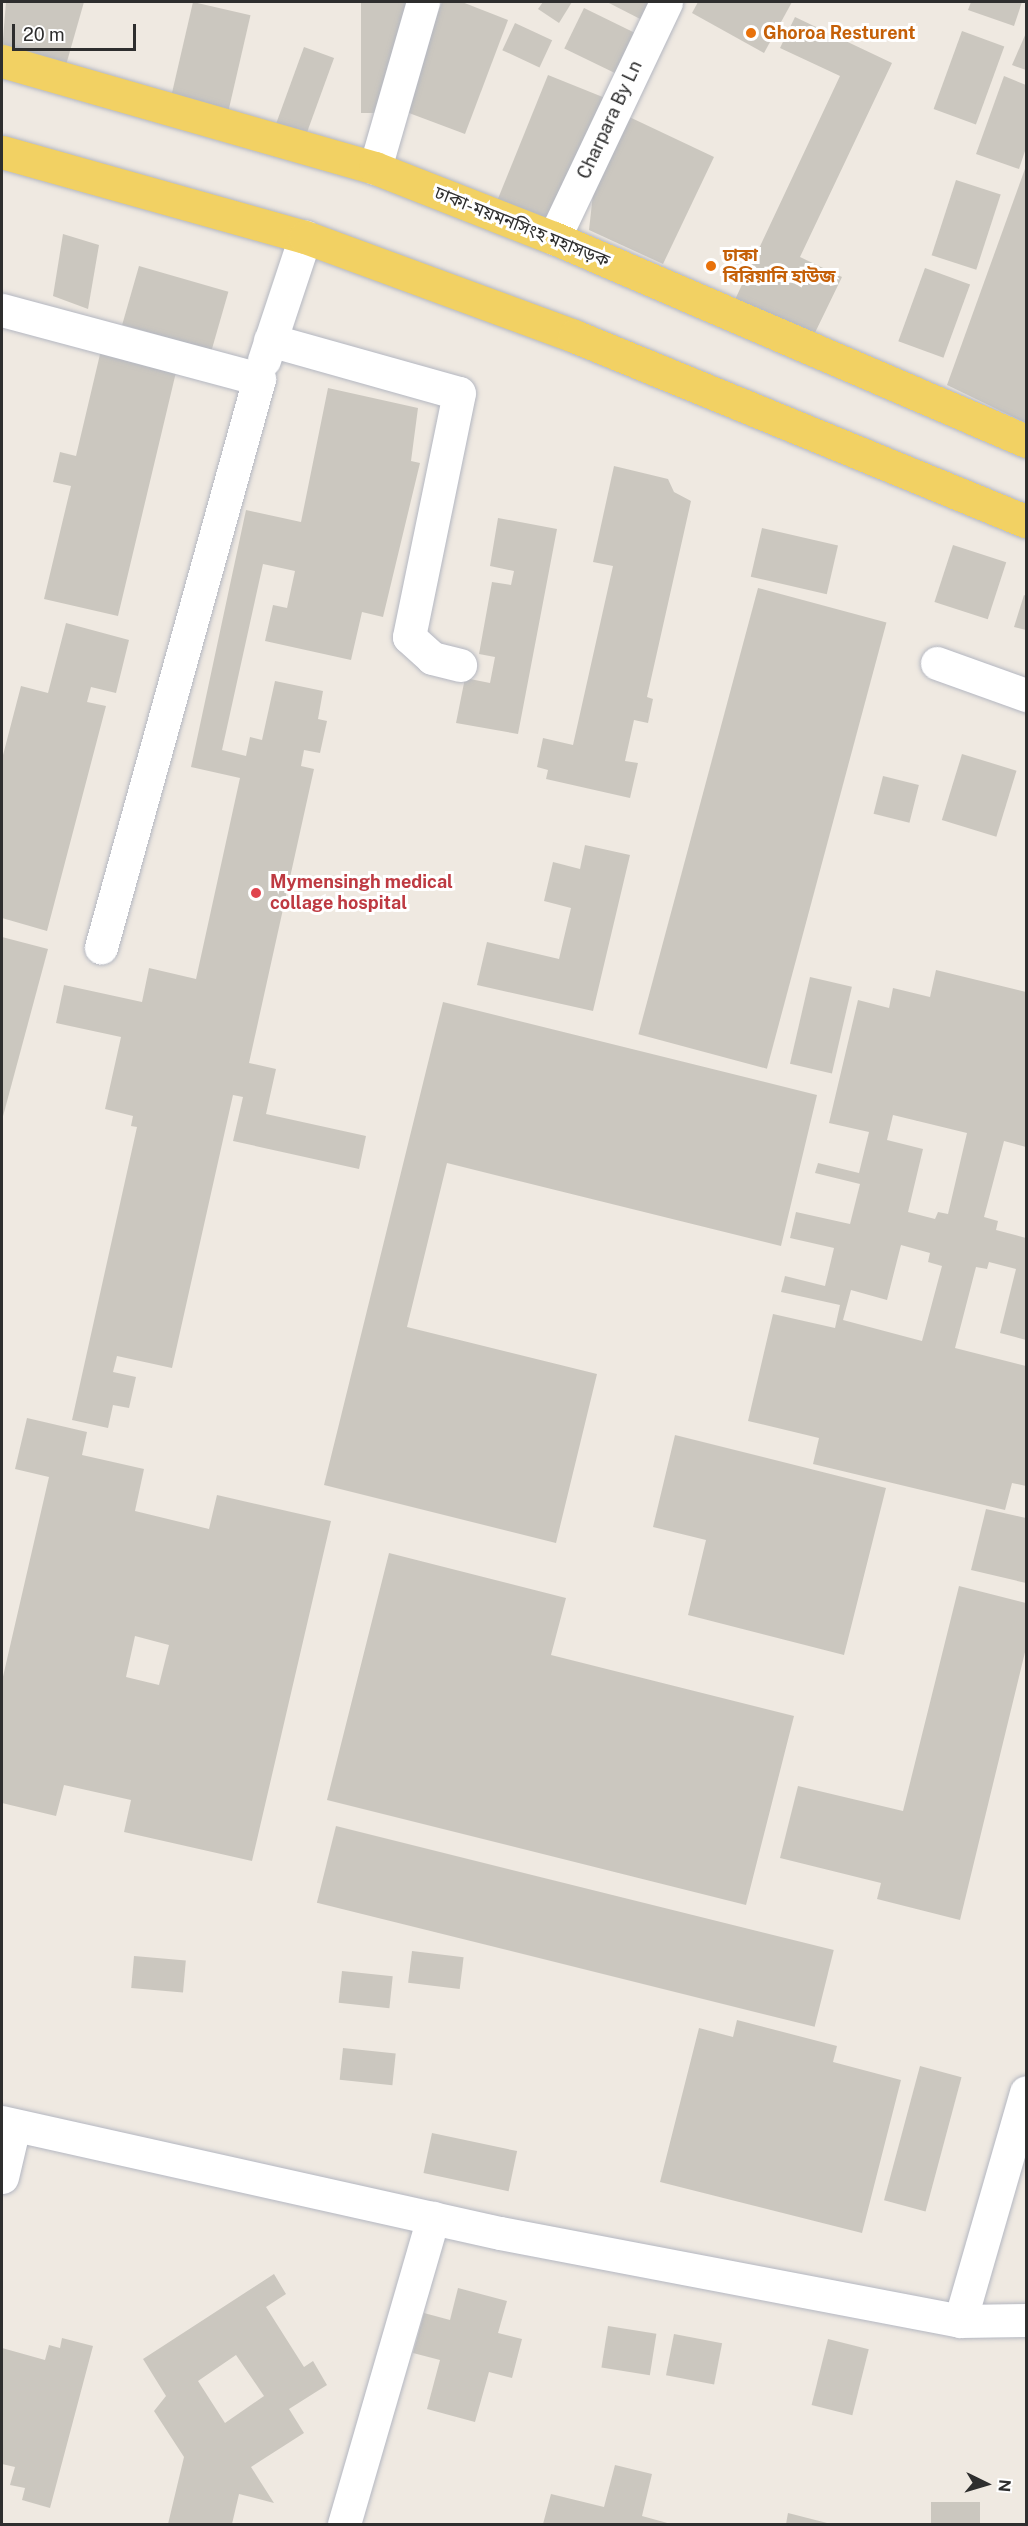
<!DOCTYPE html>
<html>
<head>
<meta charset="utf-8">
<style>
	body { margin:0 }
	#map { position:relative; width:1028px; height:2526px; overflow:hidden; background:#efe9e1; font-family:"Public Sans","Noto Sans Bengali",sans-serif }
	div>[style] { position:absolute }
	.building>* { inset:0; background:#cbc7bf; transform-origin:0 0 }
	.roads { filter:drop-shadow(0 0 2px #b4b7c1) drop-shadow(0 0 2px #b4b7c1) }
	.minor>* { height:33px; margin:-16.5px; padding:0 16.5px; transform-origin:16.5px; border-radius:16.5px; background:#fff }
	.major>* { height:33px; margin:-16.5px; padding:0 16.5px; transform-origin:16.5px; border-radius:16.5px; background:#f2d163 }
	.dots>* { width:16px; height:16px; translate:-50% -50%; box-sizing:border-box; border:3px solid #fff; border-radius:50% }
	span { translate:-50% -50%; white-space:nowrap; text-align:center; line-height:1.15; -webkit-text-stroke:6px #fff; paint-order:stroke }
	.food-label { font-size:18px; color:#c56008; font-weight:700 }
	.left { translate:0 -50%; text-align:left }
	.street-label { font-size:18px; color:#2e2e2e }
	.health-label { font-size:18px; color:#be3a42; font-weight:700 }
	.frame { position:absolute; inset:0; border:3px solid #2e2e2e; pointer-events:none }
	.north { position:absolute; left:956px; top:2454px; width:60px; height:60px; -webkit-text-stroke:4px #fff; paint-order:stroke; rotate:95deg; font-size:16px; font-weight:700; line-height:24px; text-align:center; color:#2e2e2e }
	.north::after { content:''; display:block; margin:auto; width:21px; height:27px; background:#2e2e2e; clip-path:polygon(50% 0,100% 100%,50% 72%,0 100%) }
	.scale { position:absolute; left:12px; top:24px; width:124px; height:27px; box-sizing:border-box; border:3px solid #2e2e2e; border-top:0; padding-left:8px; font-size:18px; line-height:21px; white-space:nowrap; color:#2e2e2e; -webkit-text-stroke:4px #fff; paint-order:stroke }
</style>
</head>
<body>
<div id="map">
	<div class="building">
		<i style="clip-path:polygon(6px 2px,84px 2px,64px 72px,2px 51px)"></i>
		<i style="left:193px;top:2px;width:59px;height:103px;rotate:13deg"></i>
		<i style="left:361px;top:2px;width:52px;height:111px"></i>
		<i style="clip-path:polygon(442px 2px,462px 2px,508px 20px,465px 134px,401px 110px)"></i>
		<i style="clip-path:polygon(543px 2px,572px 2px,559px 23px,538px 9px)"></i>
		<i style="clip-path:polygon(607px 2px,656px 2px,646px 22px)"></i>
		<i style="clip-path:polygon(698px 2px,792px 2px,764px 53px,692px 13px)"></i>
		<i style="clip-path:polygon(971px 2px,1022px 2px,1014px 26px,968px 10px)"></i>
		<i style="left:584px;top:8px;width:62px;height:45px;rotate:26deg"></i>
		<i style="clip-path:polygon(795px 17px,892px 63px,800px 257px,842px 277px,810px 343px,732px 306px,840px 76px,780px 48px)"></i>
		<i style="left:515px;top:23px;width:41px;height:30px;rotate:25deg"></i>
		<i style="left:962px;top:31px;width:45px;height:83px;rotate:20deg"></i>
		<i style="clip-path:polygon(1026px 33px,1026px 70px,1012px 65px)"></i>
		<i style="left:304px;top:47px;width:32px;height:83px;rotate:20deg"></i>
		<i style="left:548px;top:75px;width:61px;height:136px;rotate:22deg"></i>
		<i style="clip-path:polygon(1004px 76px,1026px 85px,1026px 148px,1019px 169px,976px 154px)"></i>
		<i style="clip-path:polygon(623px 114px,714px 157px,663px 264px,589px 230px,595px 176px)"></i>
		<i style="clip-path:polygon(1026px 166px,1026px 423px,947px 385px)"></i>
		<i style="left:956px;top:180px;width:47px;height:79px;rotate:18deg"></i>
		<i style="clip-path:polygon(63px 234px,99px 245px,88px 309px,53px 296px)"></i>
		<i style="left:139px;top:266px;width:93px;height:61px;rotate:16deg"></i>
		<i style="left:925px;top:268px;width:48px;height:78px;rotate:20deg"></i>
		<i style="clip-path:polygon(101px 350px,177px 368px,118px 616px,44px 599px,71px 486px,53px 482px,60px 452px,76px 456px)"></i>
		<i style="clip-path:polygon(328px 388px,418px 408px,411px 461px,420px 463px,383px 617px,362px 612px,351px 660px,265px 641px,273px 605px,287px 608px,295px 571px,263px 564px,222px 750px,246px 756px,250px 737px,262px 740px,275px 681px,323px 691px,318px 719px,327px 721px,320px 753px,304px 750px,301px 766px,314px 769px,249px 1063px,276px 1069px,266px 1114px,366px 1136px,359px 1169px,233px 1141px,243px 1097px,233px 1095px,172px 1368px,117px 1356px,113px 1372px,136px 1377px,129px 1408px,113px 1405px,108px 1428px,72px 1420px,137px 1127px,131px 1126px,133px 1116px,105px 1109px,121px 1037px,56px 1023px,64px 985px,142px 1002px,149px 968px,196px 979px,240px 778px,191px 767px,246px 510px,301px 522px)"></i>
		<i style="clip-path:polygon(614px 466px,668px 479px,674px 492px,691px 501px,647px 697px,653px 699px,648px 723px,634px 720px,625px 761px,638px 763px,630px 798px,546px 779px,548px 770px,537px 767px,543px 738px,573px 745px,613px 566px,593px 562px)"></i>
		<i style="clip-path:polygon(498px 518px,557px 529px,518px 734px,456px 723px,465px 678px,490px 683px,495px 657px,479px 654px,492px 582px,511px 585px,514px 571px,490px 566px)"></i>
		<i style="left:762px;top:528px;width:78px;height:50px;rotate:13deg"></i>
		<i style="left:953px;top:545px;width:56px;height:60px;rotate:18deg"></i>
		<i style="left:758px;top:588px;width:133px;height:462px;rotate:15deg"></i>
		<i style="clip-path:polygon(1024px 595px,1026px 596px,1026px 630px,1014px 627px)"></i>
		<i style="clip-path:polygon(66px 623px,129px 640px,116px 693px,91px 687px,87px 702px,106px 706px,47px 931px,2px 918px,2px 759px,21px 686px,48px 693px)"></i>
		<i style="left:962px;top:754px;width:57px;height:69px;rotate:17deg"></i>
		<i style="left:883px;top:776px;width:37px;height:39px;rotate:14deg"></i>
		<i style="clip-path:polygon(585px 845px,630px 855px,593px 1011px,477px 985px,487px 942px,559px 959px,571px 908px,544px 901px,553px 862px,580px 869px)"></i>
		<i style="clip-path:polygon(2px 937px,48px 949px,2px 1120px)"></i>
		<i style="clip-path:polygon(evenodd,936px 970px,1026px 992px,1026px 1147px,1004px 1141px,984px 1217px,998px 1221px,996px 1230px,1026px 1238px,1026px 1340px,1000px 1333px,1016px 1269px,989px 1262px,987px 1269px,976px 1267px,955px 1348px,1026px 1366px,1026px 1486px,1012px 1483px,1005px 1510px,813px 1464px,819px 1438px,748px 1421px,773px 1314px,835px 1328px,840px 1305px,781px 1292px,785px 1276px,825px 1286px,834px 1248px,790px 1238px,796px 1212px,850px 1224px,860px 1184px,815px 1173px,818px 1163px,859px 1173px,869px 1132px,829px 1123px,858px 1000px,889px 1008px,893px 988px,930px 997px,936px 970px,893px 1115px,967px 1133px,948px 1214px,938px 1212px,935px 1219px,908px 1212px,923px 1149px,887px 1140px,893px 1115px,936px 970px,901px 1245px,930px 1253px,928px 1262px,942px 1266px,922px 1341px,843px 1320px,851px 1290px,887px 1300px,901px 1245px)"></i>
		<i style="left:810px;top:977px;width:43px;height:89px;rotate:13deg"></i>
		<i style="clip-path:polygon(443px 1002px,817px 1095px,781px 1246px,447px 1163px,407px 1327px,597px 1374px,556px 1543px,324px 1485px)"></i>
		<i style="clip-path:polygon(evenodd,27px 1418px,87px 1432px,82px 1455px,144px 1469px,135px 1511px,209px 1529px,217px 1495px,331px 1521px,252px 1861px,124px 1832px,131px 1800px,64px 1785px,56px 1816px,2px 1803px,2px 1681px,49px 1477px,15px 1469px,27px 1418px,135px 1636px,169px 1645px,159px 1685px,126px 1677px,135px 1636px)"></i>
		<i style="clip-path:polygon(675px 1435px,886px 1488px,844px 1655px,688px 1615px,706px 1540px,653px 1527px)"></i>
		<i style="clip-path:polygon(986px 1509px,1026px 1518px,1026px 1583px,971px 1570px)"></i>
		<i style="clip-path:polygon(389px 1553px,566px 1598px,551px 1655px,794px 1716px,746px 1905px,327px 1800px)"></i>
		<i style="clip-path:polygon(959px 1586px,1026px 1603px,1026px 1648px,960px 1920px,877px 1899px,881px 1883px,780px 1858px,798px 1786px,903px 1811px)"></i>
		<i style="left:336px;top:1826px;width:513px;height:79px;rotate:14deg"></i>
		<i style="left:412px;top:1951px;width:52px;height:32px;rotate:7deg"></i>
		<i style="left:134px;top:1956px;width:52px;height:32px;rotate:5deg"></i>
		<i style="left:342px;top:1971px;width:51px;height:32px;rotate:6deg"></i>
		<i style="clip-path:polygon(737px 2020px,837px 2046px,833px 2062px,901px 2080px,862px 2233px,660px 2182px,699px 2028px,733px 2037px)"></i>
		<i style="left:343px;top:2048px;width:53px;height:32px;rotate:6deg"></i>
		<i style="left:920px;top:2066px;width:43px;height:139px;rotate:15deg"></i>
		<i style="left:432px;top:2133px;width:87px;height:41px;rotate:12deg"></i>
		<i style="clip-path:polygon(evenodd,274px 2274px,286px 2294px,266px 2307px,304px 2367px,313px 2361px,327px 2385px,289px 2409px,304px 2433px,251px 2467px,274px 2503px,239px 2494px,232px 2524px,168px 2524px,184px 2457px,154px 2411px,166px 2396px,143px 2359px,274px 2274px,236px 2355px,264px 2396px,225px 2423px,198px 2381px,236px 2355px)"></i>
		<i style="clip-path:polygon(458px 2288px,507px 2301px,498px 2333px,522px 2339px,512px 2378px,489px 2372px,475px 2422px,427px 2409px,440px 2360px,413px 2353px,424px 2313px,450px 2320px)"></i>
		<i style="left:608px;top:2326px;width:49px;height:42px;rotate:9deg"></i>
		<i style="left:674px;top:2334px;width:49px;height:42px;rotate:11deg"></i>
		<i style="clip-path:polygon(62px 2338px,93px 2346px,50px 2508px,22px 2500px,25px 2488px,10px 2485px,15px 2467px,2px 2464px,2px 2348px,45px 2360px,49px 2345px,60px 2348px)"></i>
		<i style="left:828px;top:2339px;width:42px;height:68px;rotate:14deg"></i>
		<i style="clip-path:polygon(615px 2465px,652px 2474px,642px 2516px,671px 2524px,543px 2524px,551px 2494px,604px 2507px)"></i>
		<i style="left:931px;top:2502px;width:49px;height:22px"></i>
		<i style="clip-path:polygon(788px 2513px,831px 2524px,786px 2524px)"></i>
	</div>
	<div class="roads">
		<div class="minor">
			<i style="left:375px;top:168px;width:173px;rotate:-73.9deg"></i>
			<i style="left:554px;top:238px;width:261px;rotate:-64.6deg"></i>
			<i style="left:2px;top:310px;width:266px;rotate:15deg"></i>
			<i style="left:259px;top:379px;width:590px;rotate:105.54deg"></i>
			<i style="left:270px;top:340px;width:196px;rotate:15.7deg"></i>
			<i style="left:459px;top:393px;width:249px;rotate:101.6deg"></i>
			<i style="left:409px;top:637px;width:31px;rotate:42deg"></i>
			<i style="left:432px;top:658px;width:29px;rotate:14deg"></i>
			<i style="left:264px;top:360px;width:130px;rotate:-71.6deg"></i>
			<i style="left:937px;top:663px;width:95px;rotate:19.8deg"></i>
			<i style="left:2px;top:2122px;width:510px;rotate:12.57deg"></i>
			<i style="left:500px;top:2233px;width:468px;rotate:10.8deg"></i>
			<i style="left:960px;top:2321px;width:66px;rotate:-0.9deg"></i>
			<i style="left:2px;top:2177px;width:52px;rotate:-76.8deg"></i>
			<i style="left:960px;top:2321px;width:238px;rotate:-73.9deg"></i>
			<i style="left:344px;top:2524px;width:319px;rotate:-73.8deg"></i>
		</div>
		<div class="major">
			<i style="left:2px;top:61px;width:388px;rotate:16deg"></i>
			<i style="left:375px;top:168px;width:192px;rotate:21.4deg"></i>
			<i style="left:554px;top:238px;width:514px;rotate:23.27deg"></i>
			<i style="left:2px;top:152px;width:315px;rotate:15.7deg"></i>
			<i style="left:305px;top:237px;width:287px;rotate:20.2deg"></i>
			<i style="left:574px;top:336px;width:488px;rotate:22.3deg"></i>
		</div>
	</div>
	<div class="dots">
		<i style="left:751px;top:33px;background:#e8710a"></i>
		<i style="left:711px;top:266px;background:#e8710a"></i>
		<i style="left:256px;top:893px;background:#e0444e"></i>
	</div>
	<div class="food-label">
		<span class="left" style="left:763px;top:33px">Ghoroa Resturent</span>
		<span class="left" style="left:723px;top:266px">ঢাকা<br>বিরিয়ানি হাউজ</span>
	</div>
	<div class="street-label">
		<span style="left:610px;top:120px;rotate:-65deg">Charpara By Ln</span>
		<span style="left:522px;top:227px;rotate:22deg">ঢাকা-ময়মনসিংহ মহাসড়ক</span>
	</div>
	<div class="health-label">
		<span class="left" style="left:270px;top:893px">Mymensingh medical<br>collage hospital</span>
	</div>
	<div class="frame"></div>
	<div class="north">N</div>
	<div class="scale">20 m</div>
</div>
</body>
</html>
